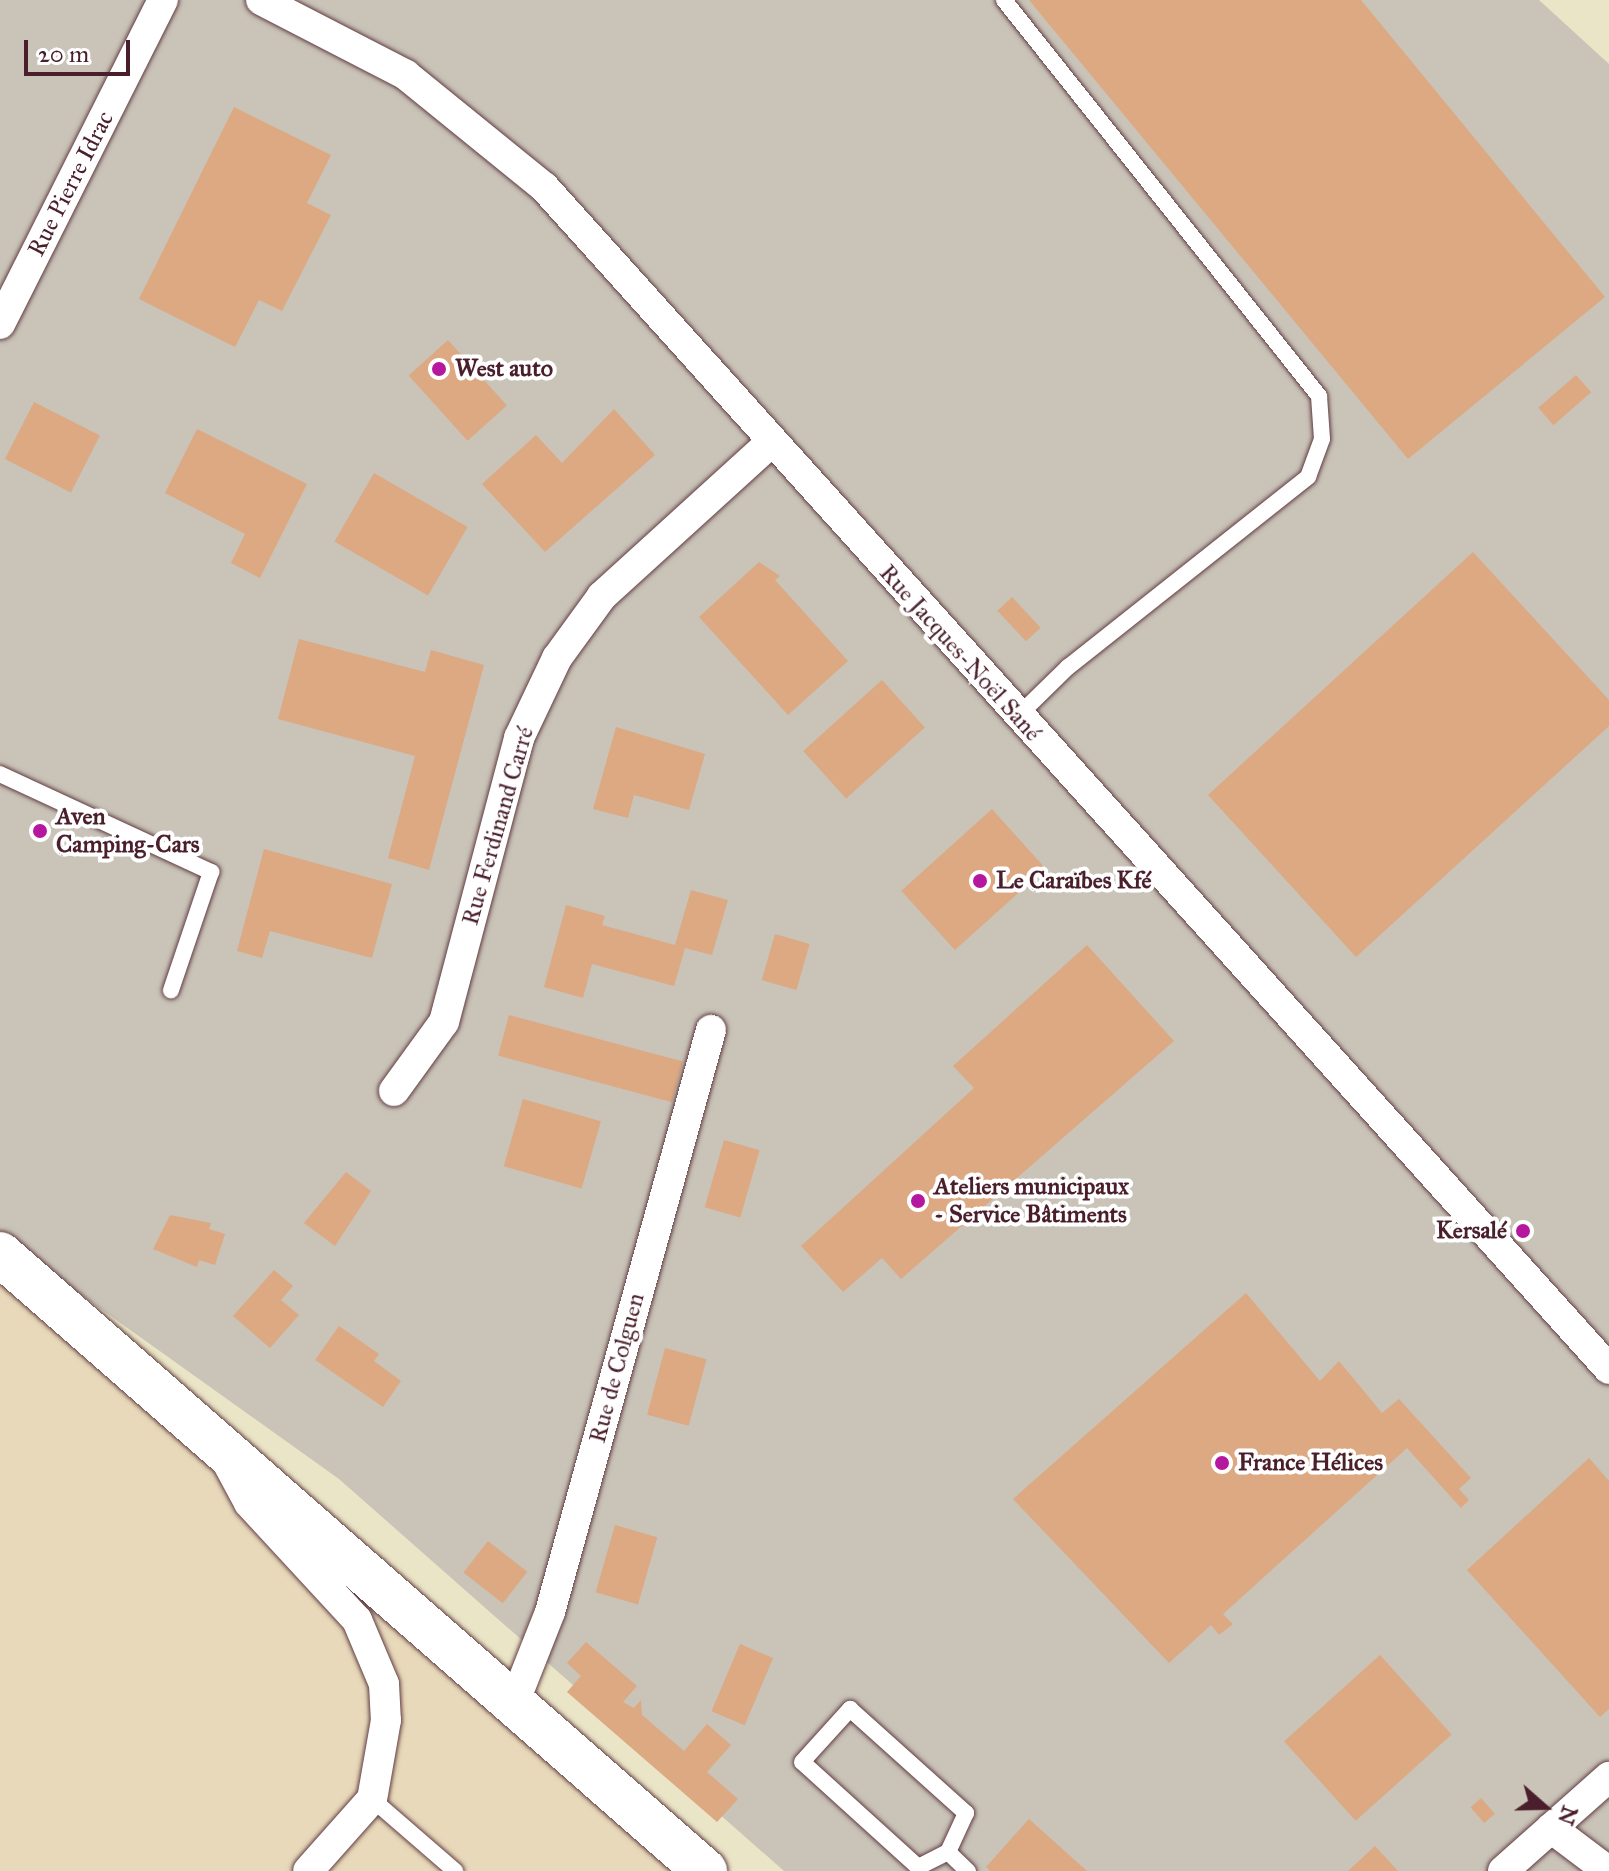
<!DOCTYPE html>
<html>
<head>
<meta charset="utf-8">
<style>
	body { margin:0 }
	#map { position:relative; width:1609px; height:1871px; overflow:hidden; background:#eae5c6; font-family:"IM FELL Great Primer",serif }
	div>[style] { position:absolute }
	.built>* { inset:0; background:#e8d9ba }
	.industrial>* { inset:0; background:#c9c3b8 }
	.building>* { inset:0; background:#dca983; transform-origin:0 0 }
	.roads { filter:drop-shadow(0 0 2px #623d42) drop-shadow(0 0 2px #623d42) }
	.service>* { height:16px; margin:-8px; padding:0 8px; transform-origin:8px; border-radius:8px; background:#fff }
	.minor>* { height:30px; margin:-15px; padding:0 15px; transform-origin:15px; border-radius:15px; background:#fff }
	.primary>* { height:44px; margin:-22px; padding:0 22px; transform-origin:22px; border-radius:22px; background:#fff }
	.dots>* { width:22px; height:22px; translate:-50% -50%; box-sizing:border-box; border:4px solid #fff; border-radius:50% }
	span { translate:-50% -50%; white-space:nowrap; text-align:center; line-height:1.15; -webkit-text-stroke:8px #fff; paint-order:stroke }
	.street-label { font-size:24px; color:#4a1f2b }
	.poi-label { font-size:24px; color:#4a1f2b; font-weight:700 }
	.left { translate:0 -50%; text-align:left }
	.right { translate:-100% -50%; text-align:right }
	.north { position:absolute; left:1505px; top:1767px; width:80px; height:80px; -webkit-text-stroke:6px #fff; paint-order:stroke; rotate:110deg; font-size:22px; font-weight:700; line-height:32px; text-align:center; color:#4a1f2b }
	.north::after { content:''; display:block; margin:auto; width:28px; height:36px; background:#4a1f2b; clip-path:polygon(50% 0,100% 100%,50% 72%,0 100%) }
	.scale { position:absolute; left:24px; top:40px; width:106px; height:36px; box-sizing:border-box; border:4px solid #4a1f2b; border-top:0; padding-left:10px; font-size:24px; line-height:28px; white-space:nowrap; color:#4a1f2b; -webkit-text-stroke:6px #fff; paint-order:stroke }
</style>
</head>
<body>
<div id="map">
	<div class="built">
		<i style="clip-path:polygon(0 1260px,705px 1871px,0 1871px)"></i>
	</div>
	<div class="industrial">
		<i style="clip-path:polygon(0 0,1539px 0,1609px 64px,1609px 1871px,784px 1871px,339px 1479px,0 1237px)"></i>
	</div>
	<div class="building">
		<i style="clip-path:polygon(1029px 0,1361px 0,1605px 297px,1408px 459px)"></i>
		<i style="clip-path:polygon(234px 107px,331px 155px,307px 203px,331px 215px,282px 311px,259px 300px,235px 347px,139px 299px)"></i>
		<i style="left:448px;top:340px;width:88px;height:53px;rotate:48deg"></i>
		<i style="left:1576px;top:375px;width:23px;height:50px;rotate:49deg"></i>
		<i style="left:34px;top:402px;width:74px;height:64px;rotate:27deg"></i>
		<i style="clip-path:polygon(614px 409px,655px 455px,545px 552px,482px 484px,536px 435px,562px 463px)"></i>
		<i style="clip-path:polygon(197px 429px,307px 484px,260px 578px,231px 563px,245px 534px,165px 493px)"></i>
		<i style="left:374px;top:473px;width:108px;height:79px;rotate:30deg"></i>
		<i style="clip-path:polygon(1473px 552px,1609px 700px,1609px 726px,1356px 957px,1208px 795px)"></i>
		<i style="clip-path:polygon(759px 562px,780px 576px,775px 580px,848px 661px,788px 715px,699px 617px)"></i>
		<i style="left:1012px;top:597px;width:42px;height:20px;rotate:47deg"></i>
		<i style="clip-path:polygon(299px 639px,425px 672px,431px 650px,484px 665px,429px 870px,388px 858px,415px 756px,278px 719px)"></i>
		<i style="left:882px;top:680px;width:64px;height:106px;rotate:48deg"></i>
		<i style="clip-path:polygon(616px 727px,705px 754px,689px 810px,634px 795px,628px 818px,593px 809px)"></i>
		<i style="left:992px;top:809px;width:80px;height:122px;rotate:48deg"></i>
		<i style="clip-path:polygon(264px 849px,392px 884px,372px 958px,270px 931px,262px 958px,237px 951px)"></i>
		<i style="clip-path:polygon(691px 890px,728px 900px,712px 955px,685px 948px,674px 986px,592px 964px,583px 998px,544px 987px,566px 905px,605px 916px,602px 925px,675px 945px)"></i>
		<i style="left:775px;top:934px;width:36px;height:48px;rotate:16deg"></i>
		<i style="clip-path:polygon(1087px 945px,1174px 1041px,901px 1279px,882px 1258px,843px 1292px,801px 1246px,974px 1088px,953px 1066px)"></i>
		<i style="left:509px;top:1015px;width:180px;height:42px;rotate:15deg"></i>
		<i style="left:523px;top:1099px;width:81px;height:70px;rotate:16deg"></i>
		<i style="left:724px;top:1140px;width:37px;height:70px;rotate:16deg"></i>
		<i style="clip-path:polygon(346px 1172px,371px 1191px,335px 1246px,304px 1223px)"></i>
		<i style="clip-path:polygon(170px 1215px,211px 1223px,209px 1229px,225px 1234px,215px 1265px,199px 1260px,197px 1267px,153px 1249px)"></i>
		<i style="clip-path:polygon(274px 1270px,293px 1286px,281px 1300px,299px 1315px,270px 1348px,233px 1316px)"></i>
		<i style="clip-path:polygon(1246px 1293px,1320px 1381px,1339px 1361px,1382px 1413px,1399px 1399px,1471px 1478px,1459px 1489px,1469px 1500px,1461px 1508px,1407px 1448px,1223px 1614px,1233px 1624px,1219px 1635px,1211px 1625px,1169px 1663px,1013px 1499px)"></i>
		<i style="clip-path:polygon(339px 1326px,379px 1354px,374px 1361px,401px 1381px,383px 1407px,315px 1360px)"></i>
		<i style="left:665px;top:1348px;width:43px;height:69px;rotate:15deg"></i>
		<i style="clip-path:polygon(1589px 1458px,1609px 1481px,1609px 1709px,1600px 1717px,1467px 1570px)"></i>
		<i style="left:615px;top:1525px;width:44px;height:70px;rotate:16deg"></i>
		<i style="left:488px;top:1541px;width:50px;height:40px;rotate:38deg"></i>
		<i style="clip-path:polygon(586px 1642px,637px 1686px,623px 1702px,634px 1708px,641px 1700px,642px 1715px,684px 1751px,707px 1724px,731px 1745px,707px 1772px,738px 1799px,717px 1822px,567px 1692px,581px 1676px,567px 1663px)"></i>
		<i style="left:740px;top:1644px;width:36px;height:73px;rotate:23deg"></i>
		<i style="left:1380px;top:1655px;width:107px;height:129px;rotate:48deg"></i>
		<i style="left:1481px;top:1798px;width:21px;height:14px;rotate:49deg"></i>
		<i style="clip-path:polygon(1029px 1819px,1087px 1871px,990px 1871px,986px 1867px)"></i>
		<i style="clip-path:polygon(1375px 1846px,1398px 1871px,1348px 1871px)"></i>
	</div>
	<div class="roads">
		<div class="service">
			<i style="left:1004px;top:0;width:506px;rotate:51.5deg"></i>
			<i style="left:1319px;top:396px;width:43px;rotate:86deg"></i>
			<i style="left:1322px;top:439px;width:40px;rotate:110.2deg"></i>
			<i style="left:1308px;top:477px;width:306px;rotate:141.6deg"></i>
			<i style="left:1068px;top:667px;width:70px;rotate:135.6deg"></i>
			<i style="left:0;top:774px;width:233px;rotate:24.9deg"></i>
			<i style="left:211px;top:872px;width:125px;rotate:108.7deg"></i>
			<i style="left:850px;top:1709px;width:156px;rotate:41.9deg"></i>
			<i style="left:966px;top:1813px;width:43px;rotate:114.8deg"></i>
			<i style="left:948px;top:1852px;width:34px;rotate:153deg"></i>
			<i style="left:918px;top:1867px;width:156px;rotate:-137.8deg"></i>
			<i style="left:802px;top:1762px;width:72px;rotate:-47.8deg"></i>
			<i style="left:372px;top:1799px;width:110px;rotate:40.9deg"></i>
			<i style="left:948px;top:1852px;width:28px;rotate:44deg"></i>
		</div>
		<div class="minor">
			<i style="left:261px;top:0;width:163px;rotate:27.3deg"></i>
			<i style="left:406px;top:75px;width:178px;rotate:39.1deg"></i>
			<i style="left:544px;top:187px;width:1591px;rotate:47.98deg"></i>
			<i style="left:0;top:324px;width:363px;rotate:-63.3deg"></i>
			<i style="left:394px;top:1091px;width:85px;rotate:-54.1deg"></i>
			<i style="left:444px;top:1022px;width:294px;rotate:-75.2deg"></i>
			<i style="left:519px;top:738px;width:89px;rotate:-64.6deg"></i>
			<i style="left:557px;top:658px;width:77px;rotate:-54deg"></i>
			<i style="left:602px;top:596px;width:226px;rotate:-42.3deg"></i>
			<i style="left:228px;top:1464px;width:44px;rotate:61.7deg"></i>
			<i style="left:249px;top:1503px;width:159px;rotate:47.3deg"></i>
			<i style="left:357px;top:1620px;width:69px;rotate:67.1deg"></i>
			<i style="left:384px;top:1684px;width:36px;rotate:87deg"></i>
			<i style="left:386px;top:1720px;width:80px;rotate:100deg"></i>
			<i style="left:372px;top:1799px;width:96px;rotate:131.6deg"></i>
			<i style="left:514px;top:1703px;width:98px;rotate:-68.4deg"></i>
			<i style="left:550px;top:1612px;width:604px;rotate:-74.54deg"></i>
			<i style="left:1551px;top:1828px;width:71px;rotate:37deg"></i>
			<i style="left:1503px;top:1871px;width:142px;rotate:-41.6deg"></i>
		</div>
		<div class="primary">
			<i style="left:0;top:1254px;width:937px;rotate:41.19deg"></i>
		</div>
	</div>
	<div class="dots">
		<i style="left:439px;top:369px;background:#b5179e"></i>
		<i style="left:40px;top:831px;background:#b5179e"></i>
		<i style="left:980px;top:881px;background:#b5179e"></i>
		<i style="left:918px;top:1201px;background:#b5179e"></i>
		<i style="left:1523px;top:1231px;background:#b5179e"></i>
		<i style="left:1222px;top:1463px;background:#b5179e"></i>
	</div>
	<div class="street-label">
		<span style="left:71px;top:184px;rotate:-63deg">Rue Pierre Idrac</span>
		<span style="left:960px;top:653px;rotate:48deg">Rue Jacques-Noël Sané</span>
		<span style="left:498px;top:826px;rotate:-74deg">Rue Ferdinand Carré</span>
		<span style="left:617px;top:1368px;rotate:-75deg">Rue de Colguen</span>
	</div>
	<div class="poi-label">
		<span class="left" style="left:455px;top:369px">West auto</span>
		<span class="left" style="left:56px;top:831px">Aven<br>Camping-Cars</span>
		<span class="left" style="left:996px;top:881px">Le Caraïbes Kfé</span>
		<span class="left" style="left:934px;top:1201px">Ateliers municipaux<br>- Service Bâtiments</span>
		<span class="right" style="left:1507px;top:1231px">Kersalé</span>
		<span class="left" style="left:1238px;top:1463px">France Hélices</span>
	</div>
	<div class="north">N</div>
	<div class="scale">20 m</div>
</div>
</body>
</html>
